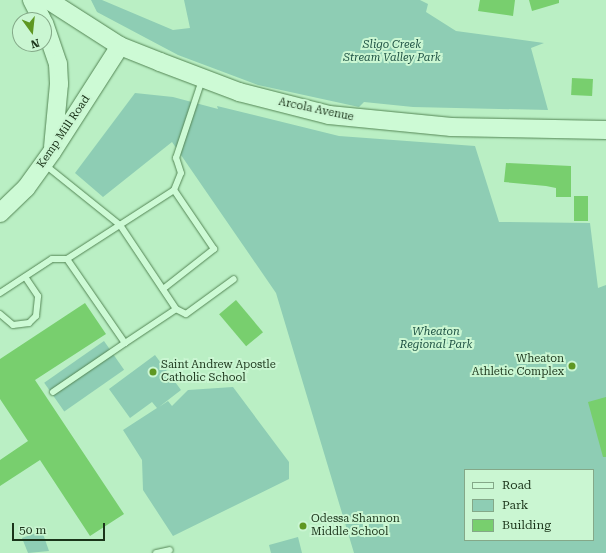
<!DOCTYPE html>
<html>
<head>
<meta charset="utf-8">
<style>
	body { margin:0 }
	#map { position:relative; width:606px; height:553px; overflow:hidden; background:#baefc4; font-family:"Roboto Serif",serif }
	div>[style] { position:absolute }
	.green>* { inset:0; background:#8ecdb4; transform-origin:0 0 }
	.building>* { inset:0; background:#78cf6e; transform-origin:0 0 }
	.roads { filter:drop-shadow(0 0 1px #548655) drop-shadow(0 0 1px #548655) }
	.lane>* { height:6px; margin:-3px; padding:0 3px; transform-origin:3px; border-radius:3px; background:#cdfad5 }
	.secondary>* { height:18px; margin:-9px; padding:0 9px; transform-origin:9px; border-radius:9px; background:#cdfad5 }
	.dots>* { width:11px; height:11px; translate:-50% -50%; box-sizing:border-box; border:2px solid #caf6d2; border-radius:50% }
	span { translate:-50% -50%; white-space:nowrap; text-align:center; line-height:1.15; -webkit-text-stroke:4px #caf6d2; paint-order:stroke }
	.park-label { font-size:11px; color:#1f5244; font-style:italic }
	.street-label { font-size:11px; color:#1b341a }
	.poi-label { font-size:11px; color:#1b341a }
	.right { translate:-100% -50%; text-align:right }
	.left { translate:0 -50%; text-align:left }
	.legend { position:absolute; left:464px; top:469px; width:130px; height:72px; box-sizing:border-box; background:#caf6d2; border:1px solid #84a888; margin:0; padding:5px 7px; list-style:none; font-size:12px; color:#1b341a }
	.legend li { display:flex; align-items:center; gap:8px; height:20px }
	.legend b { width:20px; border:1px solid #84a888 }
	.north { position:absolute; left:12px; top:12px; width:40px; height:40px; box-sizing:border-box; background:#caf6d2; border:1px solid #84a888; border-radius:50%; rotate:165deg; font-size:11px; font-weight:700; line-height:16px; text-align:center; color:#1b341a }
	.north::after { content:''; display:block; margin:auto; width:14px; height:18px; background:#5f9722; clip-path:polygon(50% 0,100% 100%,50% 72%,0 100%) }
	.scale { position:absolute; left:12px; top:523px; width:93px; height:18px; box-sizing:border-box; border:2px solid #1b341a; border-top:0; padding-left:5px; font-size:12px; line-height:14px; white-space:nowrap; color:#1b341a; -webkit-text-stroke:3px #caf6d2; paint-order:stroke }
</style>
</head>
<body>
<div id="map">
	<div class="green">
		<i style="clip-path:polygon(91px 0,102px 0,173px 30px,190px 28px,184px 0,420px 0,428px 4px,426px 12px,456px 31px,544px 43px,531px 48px,548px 110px,413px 107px,364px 102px,359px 107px,258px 85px,178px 55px,97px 12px)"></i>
		<i style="clip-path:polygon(evenodd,135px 93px,173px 97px,218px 109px,217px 106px,339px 136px,475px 146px,499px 222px,590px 223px,598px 288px,606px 285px,606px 553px,354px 553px,276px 293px,172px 142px,103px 197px,75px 173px,135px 93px,465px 470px,593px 470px,593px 540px,465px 540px,465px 470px)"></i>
		<i style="left:104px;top:341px;width:35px;height:73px;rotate:55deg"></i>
		<i style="clip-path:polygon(155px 355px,181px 390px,159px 407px,168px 401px,172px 406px,188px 390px,233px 387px,289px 462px,289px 479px,173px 536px,143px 490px,142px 460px,123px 430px,157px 408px,152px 402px,130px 418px,109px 389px)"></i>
		<i style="clip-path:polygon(42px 531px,49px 551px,28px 553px,22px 538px)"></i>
		<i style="clip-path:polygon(298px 537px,302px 553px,271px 553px,269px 545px)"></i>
	</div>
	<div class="building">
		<i style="clip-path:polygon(480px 0,515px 0,513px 16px,478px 11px)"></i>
		<i style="clip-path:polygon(529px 0,559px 0,559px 3px,532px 11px)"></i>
		<i style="left:572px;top:78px;width:21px;height:17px;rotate:3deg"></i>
		<i style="clip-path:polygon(506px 163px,571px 166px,571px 197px,556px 197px,556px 188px,546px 186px,504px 182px)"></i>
		<i style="left:574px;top:196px;width:14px;height:25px"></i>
		<i style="left:236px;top:300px;width:42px;height:22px;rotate:50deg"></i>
		<i style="clip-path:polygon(85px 303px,106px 334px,35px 380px,124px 514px,90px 536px,40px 460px,0 486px,0 460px,28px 441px,0 399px,0 359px)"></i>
		<i style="clip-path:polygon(606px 397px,606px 457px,603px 457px,588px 402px)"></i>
	</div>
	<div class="roads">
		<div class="lane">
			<i style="left:44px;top:164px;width:97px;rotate:38.8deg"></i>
			<i style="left:120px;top:225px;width:101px;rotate:56.3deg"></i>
			<i style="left:176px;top:309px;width:11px;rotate:27deg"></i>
			<i style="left:186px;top:314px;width:59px;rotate:-36.1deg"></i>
			<i style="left:67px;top:259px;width:102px;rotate:55.4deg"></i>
			<i style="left:125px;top:343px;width:61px;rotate:-33.7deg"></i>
			<i style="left:163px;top:289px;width:65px;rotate:-38.1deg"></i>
			<i style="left:214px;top:249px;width:71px;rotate:-124.1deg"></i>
			<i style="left:0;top:293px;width:62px;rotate:-33.2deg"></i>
			<i style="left:52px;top:259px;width:15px"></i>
			<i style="left:67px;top:259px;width:127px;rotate:-32.8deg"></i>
			<i style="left:174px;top:190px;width:18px;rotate:-68deg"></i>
			<i style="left:181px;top:173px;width:16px;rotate:-108deg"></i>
			<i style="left:176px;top:158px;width:82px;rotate:-71.6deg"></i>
			<i style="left:0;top:314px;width:17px;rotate:40deg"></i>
			<i style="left:13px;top:325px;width:16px;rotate:-7deg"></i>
			<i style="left:29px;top:323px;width:10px;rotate:-45deg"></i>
			<i style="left:36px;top:316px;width:20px;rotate:-84deg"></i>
			<i style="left:38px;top:296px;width:23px;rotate:-124deg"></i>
			<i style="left:53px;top:392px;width:87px;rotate:-34.2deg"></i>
			<i style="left:156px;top:553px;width:14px;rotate:-12deg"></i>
		</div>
		<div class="secondary">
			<i style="left:32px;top:0;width:22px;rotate:63deg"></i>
			<i style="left:48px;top:0;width:85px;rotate:32.6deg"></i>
			<i style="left:120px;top:46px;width:43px;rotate:21.8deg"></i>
			<i style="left:160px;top:62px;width:85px;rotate:20.8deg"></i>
			<i style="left:239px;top:92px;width:93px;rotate:14.3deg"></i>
			<i style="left:329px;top:115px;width:123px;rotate:5.6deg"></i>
			<i style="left:451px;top:127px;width:155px;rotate:1.1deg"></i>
			<i style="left:44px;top:23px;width:43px;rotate:71.1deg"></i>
			<i style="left:58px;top:64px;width:20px;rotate:87deg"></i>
			<i style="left:59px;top:84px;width:63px;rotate:95.4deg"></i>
			<i style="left:0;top:213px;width:36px;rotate:-44deg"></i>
			<i style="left:26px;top:188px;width:44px;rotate:-54.2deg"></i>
			<i style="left:52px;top:152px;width:126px;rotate:-57.3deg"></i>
		</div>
	</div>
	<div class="dots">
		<i style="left:572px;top:366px;background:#5f9722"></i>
		<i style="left:153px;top:372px;background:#5f9722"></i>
		<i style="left:303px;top:526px;background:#5f9722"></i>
	</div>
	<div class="park-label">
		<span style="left:392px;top:52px">Sligo Creek<br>Stream Valley Park</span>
		<span style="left:436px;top:339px">Wheaton<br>Regional Park</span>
	</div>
	<div class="street-label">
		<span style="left:316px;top:110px;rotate:12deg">Arcola Avenue</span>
		<span style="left:64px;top:132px;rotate:-56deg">Kemp Mill Road</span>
	</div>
	<div class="poi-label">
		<span class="right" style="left:564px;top:366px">Wheaton<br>Athletic Complex</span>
		<span class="left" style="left:161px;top:372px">Saint Andrew Apostle<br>Catholic School</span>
		<span class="left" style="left:311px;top:526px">Odessa Shannon<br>Middle School</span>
	</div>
	<ul class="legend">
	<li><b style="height:5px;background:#cdfad5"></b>Road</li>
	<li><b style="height:11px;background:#8ecdb4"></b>Park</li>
	<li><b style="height:11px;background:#78cf6e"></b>Building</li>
	</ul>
	<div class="north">N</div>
	<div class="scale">50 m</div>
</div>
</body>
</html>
